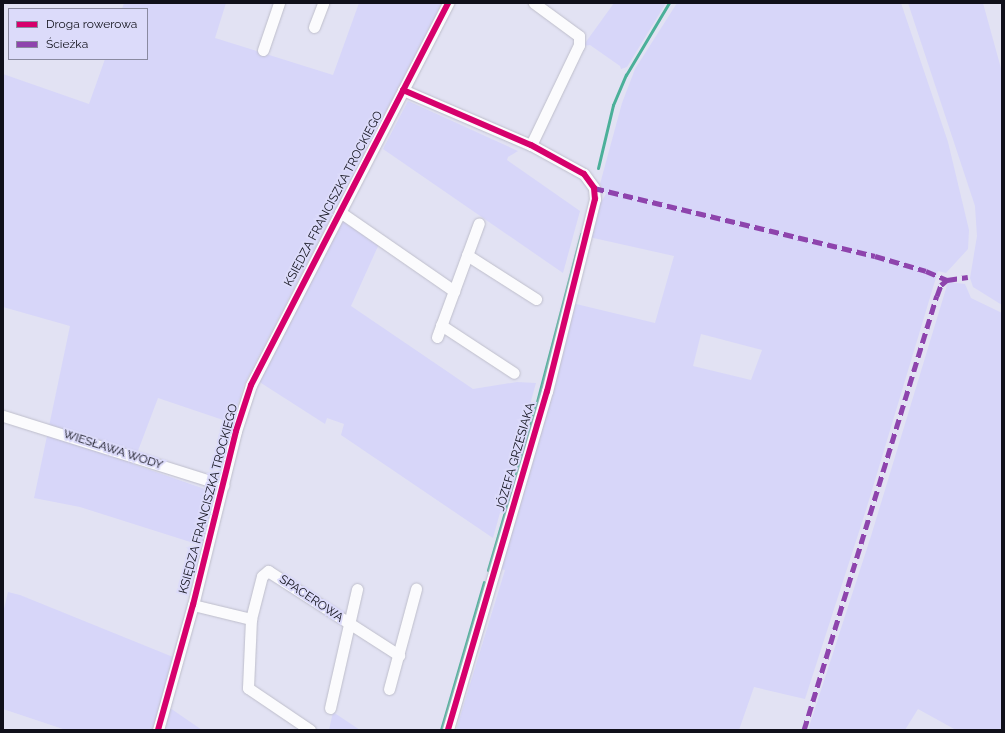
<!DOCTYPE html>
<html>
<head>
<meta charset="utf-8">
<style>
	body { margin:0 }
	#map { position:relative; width:1005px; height:733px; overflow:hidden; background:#e2e2f3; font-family:Raleway,sans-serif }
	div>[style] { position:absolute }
	.green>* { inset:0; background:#d7d6f9 }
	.stream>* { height:3px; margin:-1.5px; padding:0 1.5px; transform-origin:1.5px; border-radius:1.5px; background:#4bb099 }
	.roads { filter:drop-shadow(0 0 1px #bebecb) drop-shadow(0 0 1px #bebecb) }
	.minor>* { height:11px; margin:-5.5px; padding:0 5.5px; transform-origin:5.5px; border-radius:5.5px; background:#fbfbfd }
	.quiet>* { height:5px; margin-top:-2.5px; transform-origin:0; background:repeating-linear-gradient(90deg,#8e44ad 0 10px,transparent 0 15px) }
	.cycleway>* { height:6px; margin:-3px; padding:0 3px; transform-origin:3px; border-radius:3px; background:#d6006c }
	span { translate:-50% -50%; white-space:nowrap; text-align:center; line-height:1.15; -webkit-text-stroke:4px #dcdbfa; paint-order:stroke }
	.street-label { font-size:12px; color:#10101a }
	.frame { position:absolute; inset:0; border:4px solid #10101a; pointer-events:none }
	.legend { position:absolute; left:8px; top:8px; width:140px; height:52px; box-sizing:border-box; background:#dcdbfa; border:1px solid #8a8aa0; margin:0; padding:5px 7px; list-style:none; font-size:12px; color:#10101a }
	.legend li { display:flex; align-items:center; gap:8px; height:20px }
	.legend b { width:20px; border:1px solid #8a8aa0 }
</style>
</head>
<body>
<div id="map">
	<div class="green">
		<i style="clip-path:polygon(124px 3px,226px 3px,215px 38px,333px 75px,359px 3px,442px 3px,244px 385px,232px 423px,158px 398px,133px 464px,216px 493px,203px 546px,80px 507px,34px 498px,70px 326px,3px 307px,3px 74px,89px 104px,105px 59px,147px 59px,147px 9px,122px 9px)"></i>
		<i style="clip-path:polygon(614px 3px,666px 3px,627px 67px,621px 69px,620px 66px,590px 45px,583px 46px)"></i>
		<i style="clip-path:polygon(evenodd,677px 3px,901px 3px,948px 142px,969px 230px,968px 249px,946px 273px,938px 271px,866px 510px,805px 699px,754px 687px,739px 730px,456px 730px,505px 570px,498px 568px,572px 303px,655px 323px,674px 256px,589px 237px,595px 212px,606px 194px,600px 184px,622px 103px,635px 69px,677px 3px,701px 334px,762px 350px,751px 380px,693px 366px,701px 334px)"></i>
		<i style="clip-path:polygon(908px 3px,983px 3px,1002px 72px,1002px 305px,973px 287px,970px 278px,977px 236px,975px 206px)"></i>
		<i style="clip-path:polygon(408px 101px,518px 151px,508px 157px,507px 160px,580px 211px,563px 273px,383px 149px)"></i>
		<i style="clip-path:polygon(345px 221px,379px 244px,351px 306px,473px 389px,517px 382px,536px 383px,493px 538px,341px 435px,344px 424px,327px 418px,325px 424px,258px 381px,310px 279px,341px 224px)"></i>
		<i style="clip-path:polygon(948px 282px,965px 284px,971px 298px,1002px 313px,1002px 730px,956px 730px,918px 709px,905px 730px,808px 730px,871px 536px)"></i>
		<i style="clip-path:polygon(8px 592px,20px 595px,173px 657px,153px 730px,66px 730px,3px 709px,3px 613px)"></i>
		<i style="clip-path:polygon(170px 708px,202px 730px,164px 730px)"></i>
		<i style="clip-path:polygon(333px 712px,360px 730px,329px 730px)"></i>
	</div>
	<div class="stream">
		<i style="left:598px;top:168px;width:65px;rotate:-76.6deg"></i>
		<i style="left:613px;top:105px;width:33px;rotate:-67deg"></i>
		<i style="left:626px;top:75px;width:84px;rotate:-59.2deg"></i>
		<i style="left:488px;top:570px;width:175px;rotate:-73.7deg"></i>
		<i style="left:537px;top:402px;width:174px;rotate:-75.3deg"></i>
		<i style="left:441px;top:730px;width:154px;rotate:-73.8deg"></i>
	</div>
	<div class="roads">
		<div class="minor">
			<i style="left:314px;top:27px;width:26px;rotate:-69deg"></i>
			<i style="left:263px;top:50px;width:50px;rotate:-71.2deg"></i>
			<i style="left:403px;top:90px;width:139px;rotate:23.3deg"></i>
			<i style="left:531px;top:145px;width:60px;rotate:28.7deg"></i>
			<i style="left:584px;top:174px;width:17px;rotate:54deg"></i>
			<i style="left:594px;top:188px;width:11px;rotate:85deg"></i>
			<i style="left:595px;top:199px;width:198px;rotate:104deg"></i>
			<i style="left:547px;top:391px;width:353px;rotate:106.3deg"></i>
			<i style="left:531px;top:145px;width:111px;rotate:-64.4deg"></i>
			<i style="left:579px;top:45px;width:9px;rotate:-90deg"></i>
			<i style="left:579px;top:36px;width:56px;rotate:-143.7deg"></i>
			<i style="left:340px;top:212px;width:139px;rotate:34.7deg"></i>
			<i style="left:467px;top:255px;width:82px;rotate:32.5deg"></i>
			<i style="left:441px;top:325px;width:87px;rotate:33.3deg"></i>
			<i style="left:437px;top:337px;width:121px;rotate:-69.8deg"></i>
			<i style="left:3px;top:416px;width:231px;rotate:17.4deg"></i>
			<i style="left:193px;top:605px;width:60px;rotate:13.6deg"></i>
			<i style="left:251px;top:619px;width:44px;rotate:-75.7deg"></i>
			<i style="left:262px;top:576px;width:8px;rotate:-40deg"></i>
			<i style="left:268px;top:571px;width:156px;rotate:32.7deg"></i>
			<i style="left:251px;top:619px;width:69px;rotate:92.5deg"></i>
			<i style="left:248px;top:688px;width:75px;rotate:34.1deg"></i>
			<i style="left:389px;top:689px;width:104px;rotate:-74.9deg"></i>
			<i style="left:330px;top:708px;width:122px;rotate:-77.2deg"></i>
			<i style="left:158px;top:730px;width:130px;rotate:-74.4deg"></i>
			<i style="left:193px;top:605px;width:179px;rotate:-76.1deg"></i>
			<i style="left:236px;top:431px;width:48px;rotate:-71.9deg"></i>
			<i style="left:251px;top:385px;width:430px;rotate:-62.7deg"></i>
		</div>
	</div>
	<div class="quiet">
		<i style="left:594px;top:188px;width:289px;rotate:13.6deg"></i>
		<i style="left:875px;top:256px;width:53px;rotate:16.4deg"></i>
		<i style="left:926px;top:271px;width:23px;rotate:23deg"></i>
		<i style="left:947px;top:280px;width:21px;rotate:-8deg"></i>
		<i style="left:804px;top:730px;width:454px;rotate:-73deg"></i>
		<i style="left:937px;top:296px;width:12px;rotate:-70deg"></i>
		<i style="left:941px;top:285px;width:8px;rotate:-40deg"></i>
	</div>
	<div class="cycleway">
		<i style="left:403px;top:90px;width:139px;rotate:23.3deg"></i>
		<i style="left:531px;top:145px;width:60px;rotate:28.7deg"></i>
		<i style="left:584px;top:174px;width:17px;rotate:54deg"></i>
		<i style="left:594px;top:188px;width:11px;rotate:85deg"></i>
		<i style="left:595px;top:199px;width:198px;rotate:104deg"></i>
		<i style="left:547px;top:391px;width:353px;rotate:106.3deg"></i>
		<i style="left:158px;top:730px;width:130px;rotate:-74.4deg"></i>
		<i style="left:193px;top:605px;width:179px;rotate:-76.1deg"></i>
		<i style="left:236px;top:431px;width:48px;rotate:-71.9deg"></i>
		<i style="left:251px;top:385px;width:430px;rotate:-62.7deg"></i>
	</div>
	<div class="street-label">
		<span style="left:334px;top:199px;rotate:-62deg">KSIĘDZA FRANCISZKA TROCKIEGO</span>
		<span style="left:113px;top:450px;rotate:18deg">WIESŁAWA WODY</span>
		<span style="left:516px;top:457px;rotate:-74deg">JÓZEFA GRZESIAKA</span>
		<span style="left:209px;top:499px;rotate:-75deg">KSIĘDZA FRANCISZKA TROCKIEGO</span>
		<span style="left:311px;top:599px;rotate:34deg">SPACEROWA</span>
	</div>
	<div class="frame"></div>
	<ul class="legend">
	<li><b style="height:5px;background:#d6006c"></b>Droga rowerowa</li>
	<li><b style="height:5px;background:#8e44ad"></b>Ścieżka</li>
	</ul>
</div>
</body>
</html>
